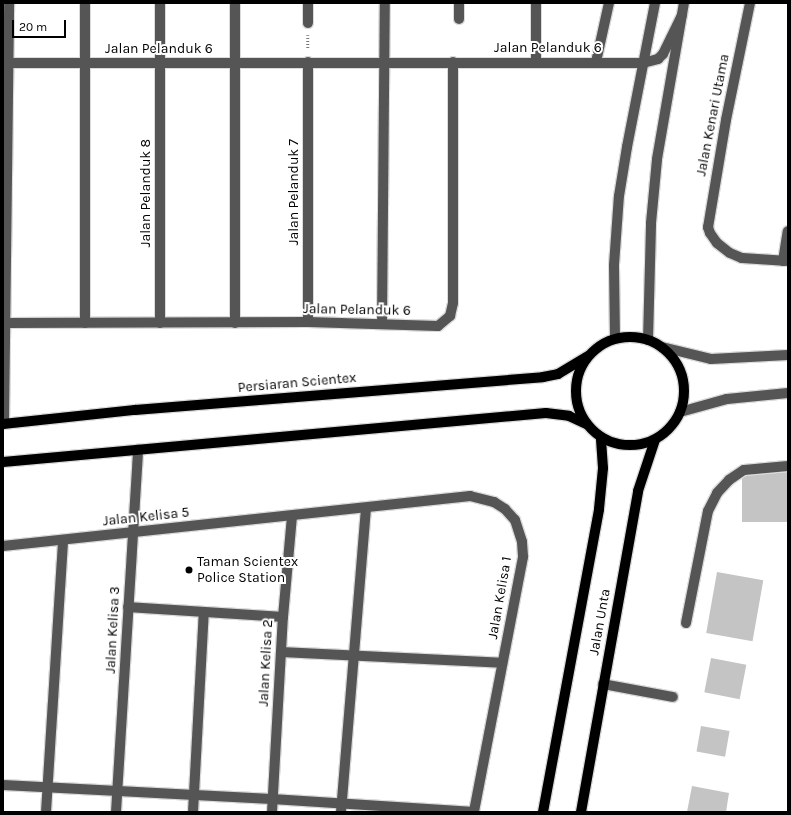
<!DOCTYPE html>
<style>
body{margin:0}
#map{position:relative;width:791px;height:815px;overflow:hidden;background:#fff;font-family:Karla,sans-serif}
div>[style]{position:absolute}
.building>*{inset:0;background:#c4c4c4;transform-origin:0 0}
.path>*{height:2.5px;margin-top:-1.25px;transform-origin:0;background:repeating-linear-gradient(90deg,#777 0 1px,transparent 0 3px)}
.roads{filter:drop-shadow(1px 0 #dbdbdb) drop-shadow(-1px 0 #dbdbdb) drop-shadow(0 1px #dbdbdb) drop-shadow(0 -1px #dbdbdb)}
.minor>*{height:10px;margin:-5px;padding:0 5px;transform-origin:5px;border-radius:5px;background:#555}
.major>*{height:10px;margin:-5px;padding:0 5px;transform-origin:5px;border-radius:5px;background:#000}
.major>.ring{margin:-5px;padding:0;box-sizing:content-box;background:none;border:10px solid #000;border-radius:50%}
.dots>*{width:11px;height:11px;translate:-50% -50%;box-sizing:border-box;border:2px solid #fff;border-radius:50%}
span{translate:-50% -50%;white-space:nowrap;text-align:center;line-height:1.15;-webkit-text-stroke:4px #fff;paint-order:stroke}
.street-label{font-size:14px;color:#000}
.poi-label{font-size:14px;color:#000}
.left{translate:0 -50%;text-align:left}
.frame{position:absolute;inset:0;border:4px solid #000;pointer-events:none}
.scale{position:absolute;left:12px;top:20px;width:54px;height:18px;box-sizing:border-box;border:2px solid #000;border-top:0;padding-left:5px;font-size:12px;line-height:14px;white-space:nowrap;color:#000;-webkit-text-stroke:3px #fff;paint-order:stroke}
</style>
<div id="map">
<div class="building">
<div style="left:788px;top:471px;width:51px;height:46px;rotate:90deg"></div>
<div style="left:717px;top:572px;width:47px;height:62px;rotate:10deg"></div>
<div style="left:711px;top:658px;width:36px;height:35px;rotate:11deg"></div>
<div style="left:701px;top:726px;width:29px;height:26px;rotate:10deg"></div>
<div style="clip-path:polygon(692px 786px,729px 793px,726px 812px,687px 812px)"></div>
</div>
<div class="path">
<div style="left:308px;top:35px;width:13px;rotate:90deg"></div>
</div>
<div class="roads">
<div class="minor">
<div style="left:160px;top:3px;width:320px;rotate:90deg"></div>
<div style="left:536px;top:3px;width:59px;rotate:90deg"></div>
<div style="left:750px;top:3px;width:119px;rotate:101.6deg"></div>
<div style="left:726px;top:120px;width:109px;rotate:99.5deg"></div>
<div style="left:708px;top:227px;width:6px;rotate:72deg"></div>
<div style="left:710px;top:233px;width:12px;rotate:55deg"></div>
<div style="left:717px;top:243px;width:16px;rotate:38deg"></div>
<div style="left:730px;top:253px;width:13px;rotate:23deg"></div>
<div style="left:742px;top:258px;width:46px;rotate:3.7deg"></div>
<div style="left:459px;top:19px;width:16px;rotate:-90deg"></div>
<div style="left:308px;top:23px;width:20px;rotate:-90deg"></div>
<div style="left:596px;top:62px;width:60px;rotate:-77.6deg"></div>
<div style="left:9px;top:63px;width:634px"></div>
<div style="left:643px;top:63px;width:16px;rotate:-15deg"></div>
<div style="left:658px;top:59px;width:7px;rotate:-45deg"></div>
<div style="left:663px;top:54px;width:43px;rotate:-64deg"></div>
<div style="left:783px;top:261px;width:30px;rotate:-81deg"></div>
<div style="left:308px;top:322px;width:260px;rotate:-90deg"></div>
<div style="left:5px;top:323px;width:303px;rotate:-0.2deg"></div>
<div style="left:308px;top:322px;width:130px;rotate:1.8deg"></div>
<div style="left:438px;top:326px;width:16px;rotate:-40deg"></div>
<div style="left:450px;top:316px;width:13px;rotate:-77deg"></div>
<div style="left:453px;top:303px;width:241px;rotate:-90deg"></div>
<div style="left:85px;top:323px;width:320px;rotate:-90deg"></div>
<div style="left:235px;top:323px;width:320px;rotate:-90deg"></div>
<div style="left:382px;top:324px;width:321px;rotate:-89.5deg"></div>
<div style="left:615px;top:338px;width:73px;rotate:-90.8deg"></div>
<div style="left:614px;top:265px;width:69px;rotate:-85.9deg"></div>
<div style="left:619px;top:196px;width:50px;rotate:-80.7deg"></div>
<div style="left:627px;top:147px;width:147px;rotate:-79deg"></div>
<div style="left:648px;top:340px;width:117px;rotate:-88.5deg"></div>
<div style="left:651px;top:223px;width:64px;rotate:-84.6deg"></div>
<div style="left:657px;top:159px;width:158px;rotate:-80.2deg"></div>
<div style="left:662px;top:347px;width:50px;rotate:13.8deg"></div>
<div style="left:711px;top:359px;width:77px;rotate:-3deg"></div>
<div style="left:680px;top:412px;width:49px;rotate:-15.5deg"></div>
<div style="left:727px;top:399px;width:61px;rotate:-5.6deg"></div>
<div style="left:4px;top:424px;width:421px;rotate:-89.3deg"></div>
<div style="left:3px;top:546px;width:470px;rotate:-6.1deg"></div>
<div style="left:470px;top:496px;width:25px;rotate:14deg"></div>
<div style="left:494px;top:502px;width:13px;rotate:32deg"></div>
<div style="left:505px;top:509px;width:15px;rotate:48deg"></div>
<div style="left:515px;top:520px;width:23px;rotate:72deg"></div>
<div style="left:522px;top:542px;width:15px;rotate:86deg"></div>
<div style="left:523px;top:557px;width:260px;rotate:100.9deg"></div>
<div style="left:128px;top:607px;width:155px;rotate:3.7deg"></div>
<div style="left:686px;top:623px;width:114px;rotate:-78.9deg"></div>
<div style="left:708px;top:511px;width:20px;rotate:-63deg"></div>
<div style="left:717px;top:493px;width:18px;rotate:-47deg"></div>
<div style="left:729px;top:480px;width:18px;rotate:-34deg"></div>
<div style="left:744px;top:470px;width:44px;rotate:-5.2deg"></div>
<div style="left:281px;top:652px;width:221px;rotate:2.8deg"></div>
<div style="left:603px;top:684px;width:71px;rotate:10.5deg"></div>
<div style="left:3px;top:785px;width:269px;rotate:3deg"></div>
<div style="left:272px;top:799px;width:199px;rotate:3.7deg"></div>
<div style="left:46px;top:812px;width:272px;rotate:-86.4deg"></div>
<div style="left:116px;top:812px;width:363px;rotate:-86.5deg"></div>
<div style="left:193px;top:812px;width:200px;rotate:-86.9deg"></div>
<div style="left:272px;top:812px;width:195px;rotate:-86.8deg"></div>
<div style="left:283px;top:617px;width:101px;rotate:-84.9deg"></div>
<div style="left:341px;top:812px;width:304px;rotate:-85.3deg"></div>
</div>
<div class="major">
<div class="ring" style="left:576px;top:337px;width:98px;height:98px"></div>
<div style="left:3px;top:424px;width:133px;rotate:-6.1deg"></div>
<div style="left:135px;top:410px;width:409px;rotate:-4.6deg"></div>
<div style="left:543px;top:377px;width:15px;rotate:-11deg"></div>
<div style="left:558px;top:374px;width:35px;rotate:-31deg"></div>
<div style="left:3px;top:462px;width:545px;rotate:-5.16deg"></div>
<div style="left:546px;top:413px;width:23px;rotate:7deg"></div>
<div style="left:569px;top:416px;width:19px;rotate:25deg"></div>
<div style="left:543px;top:812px;width:308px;rotate:-79.5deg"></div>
<div style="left:599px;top:509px;width:41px;rotate:-84.4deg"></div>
<div style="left:603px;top:468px;width:31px;rotate:-94deg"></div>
<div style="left:581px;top:812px;width:326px;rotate:-79.9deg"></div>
<div style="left:638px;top:491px;width:54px;rotate:-71.6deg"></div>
</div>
</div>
<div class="dots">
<div style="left:189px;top:570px;background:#000"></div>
</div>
<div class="street-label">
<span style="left:548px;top:48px">Jalan Pelanduk 6</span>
<span style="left:159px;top:49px">Jalan Pelanduk 6</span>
<span style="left:713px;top:115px;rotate:-79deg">Jalan Kenari Utama</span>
<span style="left:294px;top:192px;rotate:-90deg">Jalan Pelanduk 7</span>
<span style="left:146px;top:193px;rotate:-90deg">Jalan Pelanduk 8</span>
<span style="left:357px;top:310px;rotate:1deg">Jalan Pelanduk 6</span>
<span style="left:297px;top:383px;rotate:-5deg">Persiaran Scientex</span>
<span style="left:146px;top:517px;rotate:-6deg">Jalan Kelisa 5</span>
<span style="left:500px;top:598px;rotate:-80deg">Jalan Kelisa 1</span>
<span style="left:600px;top:622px;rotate:-80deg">Jalan Unta</span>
<span style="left:113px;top:630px;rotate:-87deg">Jalan Kelisa 3</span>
<span style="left:266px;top:663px;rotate:-87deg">Jalan Kelisa 2</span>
</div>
<div class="poi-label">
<span class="left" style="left:197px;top:570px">Taman Scientex<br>Police Station</span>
</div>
<div class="frame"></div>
<div class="scale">20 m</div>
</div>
